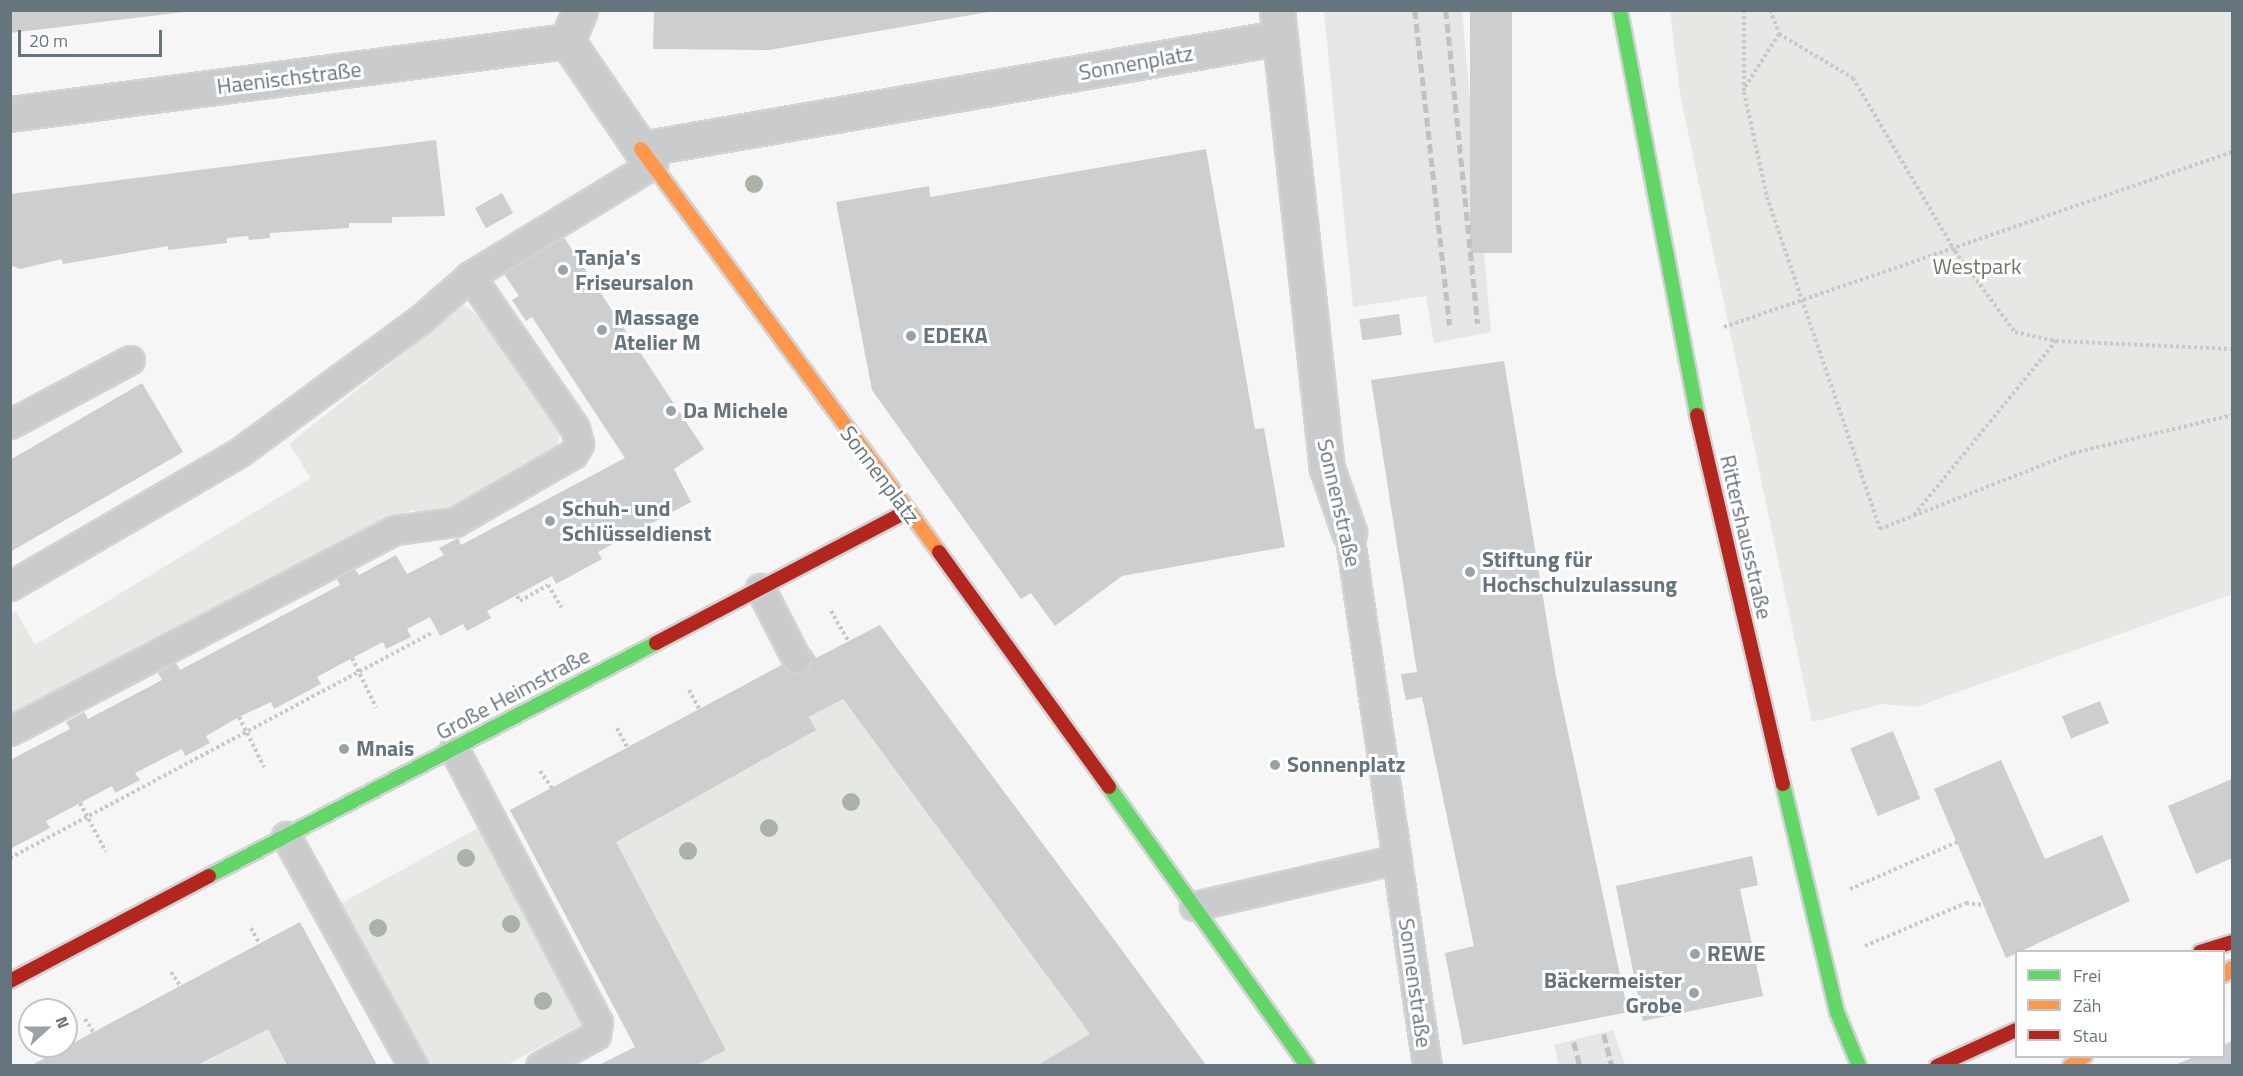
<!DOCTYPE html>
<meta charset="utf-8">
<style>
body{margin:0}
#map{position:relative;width:2243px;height:1076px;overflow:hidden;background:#f6f6f6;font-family:"Titillium Web",sans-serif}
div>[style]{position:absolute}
.built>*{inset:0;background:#e5e6e6}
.green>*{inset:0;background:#e6e8e4}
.building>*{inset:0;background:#cdcecf;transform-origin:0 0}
.path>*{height:4px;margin-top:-2px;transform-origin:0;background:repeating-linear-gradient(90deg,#c7c8c9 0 3px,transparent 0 6px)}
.roads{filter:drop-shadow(2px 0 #d2d3d4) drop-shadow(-2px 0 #d2d3d4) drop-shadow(0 2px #d2d3d4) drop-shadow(0 -2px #d2d3d4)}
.lane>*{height:27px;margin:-13.5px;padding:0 13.5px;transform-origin:13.5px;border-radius:13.5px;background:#c9cbcc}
.street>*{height:33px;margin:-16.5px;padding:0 16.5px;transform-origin:16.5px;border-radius:16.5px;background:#c9cbcc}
.fast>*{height:14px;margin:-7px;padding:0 7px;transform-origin:7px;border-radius:7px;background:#63d668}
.slow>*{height:14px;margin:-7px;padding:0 7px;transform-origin:7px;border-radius:7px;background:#ff974d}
.jam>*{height:14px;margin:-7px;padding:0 7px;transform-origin:7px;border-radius:7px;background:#b3261e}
.rail>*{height:4.5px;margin-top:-2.25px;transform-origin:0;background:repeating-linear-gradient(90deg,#c0c1c2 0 9px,transparent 0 13.5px)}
.trees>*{width:18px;height:18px;margin:-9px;border-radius:50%;background:#abb2a8}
.dots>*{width:16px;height:16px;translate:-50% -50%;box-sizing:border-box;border:3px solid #fff;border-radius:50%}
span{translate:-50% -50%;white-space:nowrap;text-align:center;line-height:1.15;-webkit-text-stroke:6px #fff;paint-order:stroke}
.street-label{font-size:22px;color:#66747d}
.poi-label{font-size:22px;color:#66747d;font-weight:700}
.left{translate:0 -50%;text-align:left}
.right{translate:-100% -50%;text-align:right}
.park-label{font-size:22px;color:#6d7a68}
.frame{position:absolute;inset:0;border:12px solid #66747d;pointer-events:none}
.legend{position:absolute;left:2015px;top:950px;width:210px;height:108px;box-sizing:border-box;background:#fff;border:2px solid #c2c7cb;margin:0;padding:8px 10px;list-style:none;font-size:18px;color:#66747d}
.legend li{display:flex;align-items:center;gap:12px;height:30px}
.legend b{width:30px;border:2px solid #c2c7cb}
.north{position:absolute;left:18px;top:998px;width:60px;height:60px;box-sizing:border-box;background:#fff;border:2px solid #c2c7cb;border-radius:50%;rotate:69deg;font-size:16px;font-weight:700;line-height:24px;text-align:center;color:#66747d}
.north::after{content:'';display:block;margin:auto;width:21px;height:27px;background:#98a2a7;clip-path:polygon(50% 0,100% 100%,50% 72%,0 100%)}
.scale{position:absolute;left:18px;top:30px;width:144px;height:27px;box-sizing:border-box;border:3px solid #66747d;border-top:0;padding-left:8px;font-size:18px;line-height:21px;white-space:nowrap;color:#66747d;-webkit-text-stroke:4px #fff;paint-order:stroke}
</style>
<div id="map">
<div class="built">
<div style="clip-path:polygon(1324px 11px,1462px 11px,1491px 332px,1434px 343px,1426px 296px,1353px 307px)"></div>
<div style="clip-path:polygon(1613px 1030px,1625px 1065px,1559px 1065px,1554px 1045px)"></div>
</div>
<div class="green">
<div style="clip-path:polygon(1670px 11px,2232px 11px,2232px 594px,1916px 707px,1882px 704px,1812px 722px,1680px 94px)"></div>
<div style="clip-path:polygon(464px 305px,504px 336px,561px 427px,557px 451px,457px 510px,430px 516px,411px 510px,11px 722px,10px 614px,16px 611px,35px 645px,311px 478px,289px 444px)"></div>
<div style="clip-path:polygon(843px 699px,849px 707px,1090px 1034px,1040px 1065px,697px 1065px,726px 1050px,616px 842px,815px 730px,809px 717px)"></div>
<div style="clip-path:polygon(480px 827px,585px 1023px,507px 1065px,425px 1065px,338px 905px)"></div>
<div style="clip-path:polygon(268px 1029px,287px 1065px,198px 1066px)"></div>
</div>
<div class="building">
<div style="clip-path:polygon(10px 10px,184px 10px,184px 12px,10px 33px)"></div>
<div style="clip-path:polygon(654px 10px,988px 10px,988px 12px,769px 50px,653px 49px)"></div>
<div style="left:1470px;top:10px;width:42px;height:243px"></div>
<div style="clip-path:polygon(436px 140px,445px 216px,392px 217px,392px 223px,349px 223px,349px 228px,270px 233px,270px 238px,249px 240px,248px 236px,227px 238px,227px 243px,168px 250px,168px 246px,63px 264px,62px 259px,20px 269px,10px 265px,10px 194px)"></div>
<div style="clip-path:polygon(1206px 149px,1255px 429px,1264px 428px,1285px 547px,1122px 576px,1055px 626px,1031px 593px,1021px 599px,872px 390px,836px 202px,929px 186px,930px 197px)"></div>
<div style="left:502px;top:193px;width:23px;height:31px;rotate:61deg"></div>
<div style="clip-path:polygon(563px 236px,704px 449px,674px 469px,691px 502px,598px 552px,602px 559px,556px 584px,552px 576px,487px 611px,491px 618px,467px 631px,463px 624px,440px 636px,430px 617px,407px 629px,411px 637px,386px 649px,383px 642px,352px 658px,317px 677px,321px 684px,274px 709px,271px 702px,239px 717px,206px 736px,210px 743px,185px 756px,182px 749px,135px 773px,140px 780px,115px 793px,112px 786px,80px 803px,46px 821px,50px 828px,10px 849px,10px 760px,70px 729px,66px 722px,84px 712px,88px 719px,162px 680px,158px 673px,176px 663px,180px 670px,340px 585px,336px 577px,354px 568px,359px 575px,396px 555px,407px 574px,444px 555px,439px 548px,458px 538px,461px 545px,625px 458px,532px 317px,526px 321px,512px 300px,519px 296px,504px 274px)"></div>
<div style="left:1399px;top:314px;width:21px;height:40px;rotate:82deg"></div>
<div style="clip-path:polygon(1504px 361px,1556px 676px,1628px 1012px,1463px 1045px,1445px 953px,1474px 946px,1422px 697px,1406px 700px,1403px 686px,1401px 674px,1417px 672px,1371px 380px)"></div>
<div style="clip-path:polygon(142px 383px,183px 452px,10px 552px,10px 460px)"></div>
<div style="clip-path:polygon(880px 625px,1127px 957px,1206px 1065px,1038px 1065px,1090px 1034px,843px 699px,809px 717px,816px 730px,616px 842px,726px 1050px,697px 1065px,599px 1065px,635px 1047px,510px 810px,806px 652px,811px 649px,816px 658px)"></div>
<div style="left:2100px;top:701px;width:24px;height:41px;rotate:68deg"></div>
<div style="left:1893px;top:731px;width:73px;height:46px;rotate:68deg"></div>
<div style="clip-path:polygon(2001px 760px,2045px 859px,2102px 835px,2130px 901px,2006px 958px,1934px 789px)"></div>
<div style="clip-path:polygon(2232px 779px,2232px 858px,2196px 874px,2168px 806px)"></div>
<div style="clip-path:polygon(1752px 856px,1758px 885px,1740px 889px,1763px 996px,1643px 1021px,1616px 886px)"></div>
<div style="clip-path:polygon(300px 922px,377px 1065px,287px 1065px,268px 1029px,198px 1065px,32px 1065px)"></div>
<div style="clip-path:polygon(2232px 1041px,2232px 1065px,2175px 1065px,2196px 1056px,2224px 1056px,2224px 1045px)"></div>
</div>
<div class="path">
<div style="left:1744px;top:10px;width:82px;rotate:90deg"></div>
<div style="left:1744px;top:92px;width:107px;rotate:77.6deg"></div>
<div style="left:1767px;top:197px;width:351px;rotate:71.2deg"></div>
<div style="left:1880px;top:529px;width:207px;rotate:-21.5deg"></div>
<div style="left:2073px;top:453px;width:163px;rotate:-13.4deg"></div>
<div style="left:1770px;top:10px;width:26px;rotate:69deg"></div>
<div style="left:1779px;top:34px;width:86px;rotate:30.7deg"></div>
<div style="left:1853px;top:78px;width:201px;rotate:59.5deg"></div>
<div style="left:1955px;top:251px;width:101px;rotate:53.5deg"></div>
<div style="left:2015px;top:332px;width:42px;rotate:12.4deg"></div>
<div style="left:2056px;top:341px;width:176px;rotate:2.6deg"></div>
<div style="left:1745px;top:87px;width:63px;rotate:-57.3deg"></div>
<div style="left:1724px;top:327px;width:537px;rotate:-19.01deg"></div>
<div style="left:1914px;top:515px;width:225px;rotate:-50.8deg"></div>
<div style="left:517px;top:596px;width:6px;rotate:59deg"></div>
<div style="left:520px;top:601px;width:32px;rotate:-30deg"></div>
<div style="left:548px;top:585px;width:26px;rotate:59deg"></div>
<div style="left:831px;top:611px;width:34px;rotate:60deg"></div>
<div style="left:352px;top:658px;width:55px;rotate:63.9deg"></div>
<div style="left:689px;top:690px;width:21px;rotate:62deg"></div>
<div style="left:239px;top:717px;width:56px;rotate:63.4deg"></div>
<div style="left:617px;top:728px;width:21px;rotate:62deg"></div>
<div style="left:540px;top:771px;width:21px;rotate:55deg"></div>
<div style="left:80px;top:803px;width:55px;rotate:62deg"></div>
<div style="left:10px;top:858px;width:480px;rotate:-28.1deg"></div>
<div style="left:1850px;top:889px;width:117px;rotate:-23.7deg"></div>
<div style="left:251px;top:928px;width:17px;rotate:62deg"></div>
<div style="left:1865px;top:946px;width:110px;rotate:-23.1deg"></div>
<div style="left:1966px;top:903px;width:17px;rotate:7deg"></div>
<div style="left:171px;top:972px;width:17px;rotate:57deg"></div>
<div style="left:85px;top:1019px;width:15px;rotate:58deg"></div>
</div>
<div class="roads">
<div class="lane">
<div style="left:10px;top:424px;width:136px;rotate:-28.1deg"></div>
<div style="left:1349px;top:532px;width:540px;rotate:81.69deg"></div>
<div style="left:10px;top:586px;width:266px;rotate:-30.2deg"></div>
<div style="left:240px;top:452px;width:223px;rotate:-36.3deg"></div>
<div style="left:420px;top:320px;width:67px;rotate:-41.3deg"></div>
<div style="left:470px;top:276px;width:215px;rotate:-31.5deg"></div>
<div style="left:760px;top:588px;width:79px;rotate:62.8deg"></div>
<div style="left:10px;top:731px;width:434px;rotate:-27.6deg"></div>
<div style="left:395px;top:530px;width:61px;rotate:-7.6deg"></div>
<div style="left:455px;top:522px;width:136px;rotate:-30deg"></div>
<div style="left:573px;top:454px;width:12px;rotate:-59deg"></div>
<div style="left:579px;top:444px;width:16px;rotate:-104deg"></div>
<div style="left:575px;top:428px;width:185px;rotate:-124.6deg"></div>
<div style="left:454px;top:749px;width:309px;rotate:62.2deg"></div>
<div style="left:598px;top:1022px;width:13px;rotate:99deg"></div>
<div style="left:596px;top:1035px;width:64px;rotate:151deg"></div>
<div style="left:286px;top:836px;width:263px;rotate:61.1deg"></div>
<div style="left:1194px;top:906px;width:208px;rotate:-13deg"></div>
</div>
<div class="street">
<div style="left:1277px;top:10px;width:461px;rotate:83.8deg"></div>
<div style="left:1327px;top:468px;width:68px;rotate:71deg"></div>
<div style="left:567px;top:41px;width:131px;rotate:55.6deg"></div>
<div style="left:641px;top:149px;width:646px;rotate:-9.9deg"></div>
<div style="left:567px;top:41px;width:34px;rotate:-67deg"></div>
<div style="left:10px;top:114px;width:562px;rotate:-7.47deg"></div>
</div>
<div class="fast">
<div style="left:1620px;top:10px;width:412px;rotate:79.2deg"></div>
<div style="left:1783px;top:784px;width:234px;rotate:76.7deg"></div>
<div style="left:1837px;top:1012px;width:58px;rotate:67.8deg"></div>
<div style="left:1109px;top:787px;width:342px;rotate:54.6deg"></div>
<div style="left:209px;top:876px;width:504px;rotate:-27.53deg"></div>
</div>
<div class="slow">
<div style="left:641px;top:149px;width:501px;rotate:53.52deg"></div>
<div style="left:2224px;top:975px;width:11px;rotate:-41deg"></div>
<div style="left:2070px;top:1066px;width:18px;rotate:-34deg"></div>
</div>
<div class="jam">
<div style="left:1697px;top:415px;width:379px;rotate:76.9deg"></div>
<div style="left:939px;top:552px;width:290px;rotate:54.1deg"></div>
<div style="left:656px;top:643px;width:284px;rotate:-27.7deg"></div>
<div style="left:2200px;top:952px;width:34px;rotate:-17deg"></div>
<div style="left:10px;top:981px;width:225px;rotate:-27.8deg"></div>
<div style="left:1937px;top:1066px;width:87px;rotate:-24.5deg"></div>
</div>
</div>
<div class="rail">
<div style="left:1415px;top:10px;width:317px;rotate:83.7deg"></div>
<div style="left:1446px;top:10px;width:315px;rotate:84.2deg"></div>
<div style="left:1604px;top:1034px;width:33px;rotate:76deg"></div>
<div style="left:1574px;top:1042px;width:25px;rotate:76deg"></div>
</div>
<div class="trees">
<div style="left:754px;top:184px"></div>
<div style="left:851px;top:802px"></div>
<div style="left:769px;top:828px"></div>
<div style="left:688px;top:851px"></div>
<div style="left:466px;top:858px"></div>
<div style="left:511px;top:924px"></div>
<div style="left:378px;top:928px"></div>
<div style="left:543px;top:1001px"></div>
</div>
<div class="dots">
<div style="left:563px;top:270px;background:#98a2a7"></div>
<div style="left:602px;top:330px;background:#98a2a7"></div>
<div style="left:911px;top:336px;background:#98a2a7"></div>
<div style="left:671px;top:411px;background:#98a2a7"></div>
<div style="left:550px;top:521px;background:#98a2a7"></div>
<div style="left:1470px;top:572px;background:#98a2a7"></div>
<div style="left:344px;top:749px;background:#98a2a7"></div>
<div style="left:1275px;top:765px;background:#98a2a7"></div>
<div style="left:1695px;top:954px;background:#98a2a7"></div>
<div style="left:1694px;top:993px;background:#98a2a7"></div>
</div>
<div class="street-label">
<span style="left:1136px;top:63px;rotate:-10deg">Sonnenplatz</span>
<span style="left:289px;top:78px;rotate:-7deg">Haenischstraße</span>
<span style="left:880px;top:475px;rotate:53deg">Sonnenplatz</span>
<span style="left:1339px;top:503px;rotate:77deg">Sonnenstraße</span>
<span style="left:1746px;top:537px;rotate:77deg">Rittershausstraße</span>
<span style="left:513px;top:694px;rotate:-28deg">Große Heimstraße</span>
<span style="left:1415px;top:983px;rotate:82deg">Sonnenstraße</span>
</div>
<div class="poi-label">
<span class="left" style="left:575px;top:270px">Tanja's<br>Friseursalon</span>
<span class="left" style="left:614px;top:330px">Massage<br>Atelier M</span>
<span class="left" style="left:923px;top:336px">EDEKA</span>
<span class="left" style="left:683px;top:411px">Da Michele</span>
<span class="left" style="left:562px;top:521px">Schuh- und<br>Schlüsseldienst</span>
<span class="left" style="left:1482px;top:572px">Stiftung für<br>Hochschulzulassung</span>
<span class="left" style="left:356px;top:749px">Mnais</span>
<span class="left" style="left:1287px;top:765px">Sonnenplatz</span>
<span class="left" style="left:1707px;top:954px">REWE</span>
<span class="right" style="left:1682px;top:993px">Bäckermeister<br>Grobe</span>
</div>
<div class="park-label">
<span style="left:1977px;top:267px">Westpark</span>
</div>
<div class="frame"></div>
<ul class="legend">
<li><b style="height:8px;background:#63d668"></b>Frei</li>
<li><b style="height:8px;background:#ff974d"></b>Zäh</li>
<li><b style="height:8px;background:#b3261e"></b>Stau</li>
</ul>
<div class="north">N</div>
<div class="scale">20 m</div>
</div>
